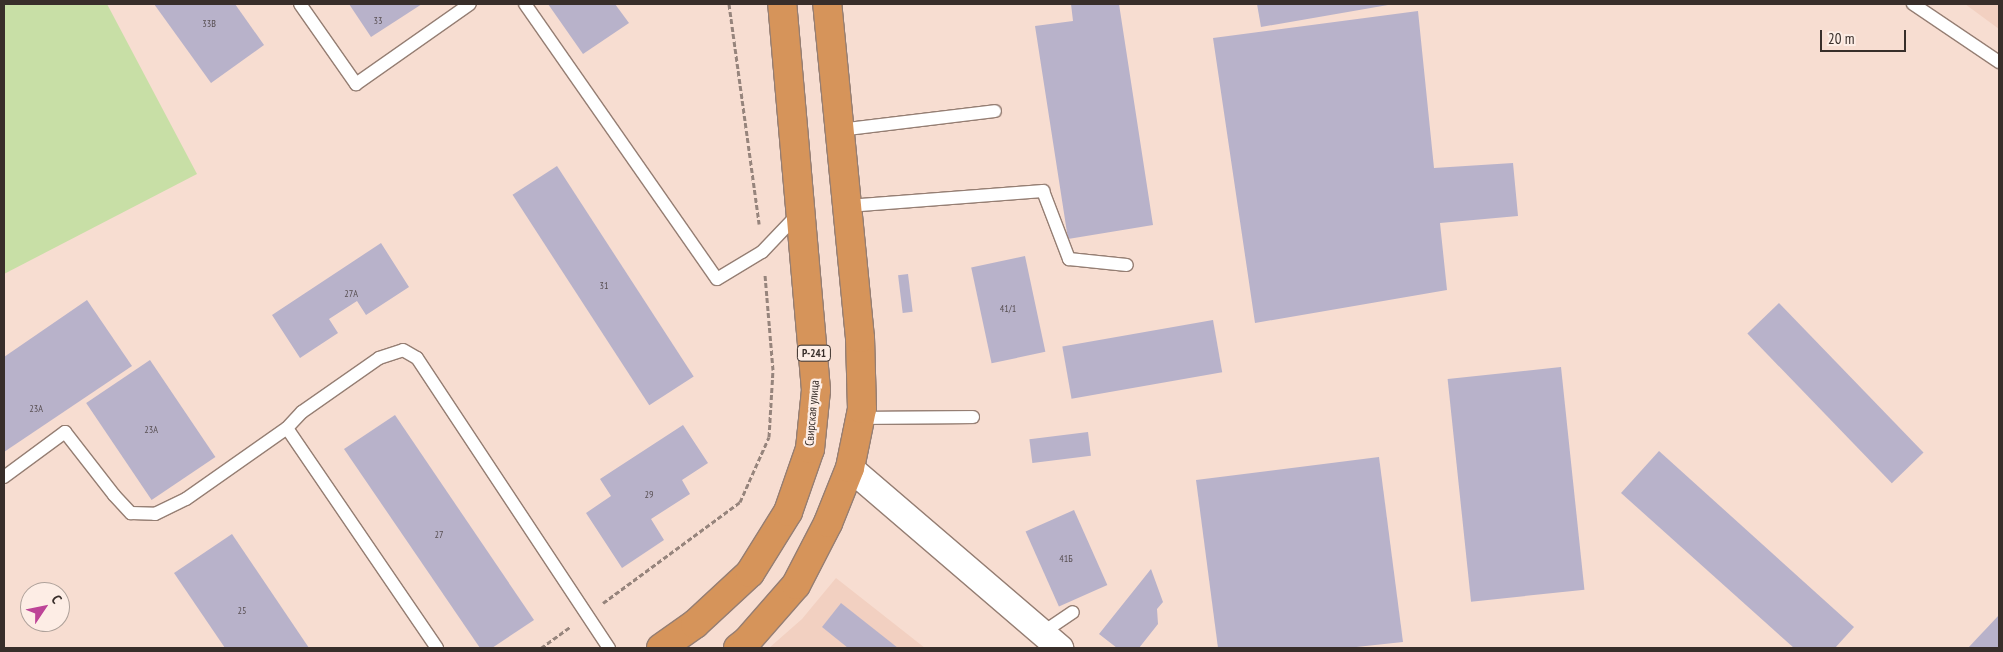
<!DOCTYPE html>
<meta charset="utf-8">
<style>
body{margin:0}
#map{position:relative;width:2003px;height:652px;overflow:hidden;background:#f7ddd1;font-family:"PT Sans Narrow",sans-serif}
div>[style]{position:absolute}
.built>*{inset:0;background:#f2d0c1}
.green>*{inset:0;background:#c8dfa6}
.building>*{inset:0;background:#b8b2ca;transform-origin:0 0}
.path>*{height:3px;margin-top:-1.5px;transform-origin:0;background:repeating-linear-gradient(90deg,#96847c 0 5px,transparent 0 7.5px)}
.roads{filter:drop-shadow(1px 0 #957e73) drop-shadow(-1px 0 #957e73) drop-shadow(0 1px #957e73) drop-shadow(0 -1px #957e73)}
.service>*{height:12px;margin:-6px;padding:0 6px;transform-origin:6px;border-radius:6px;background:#fff}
.minor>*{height:26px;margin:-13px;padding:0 13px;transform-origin:13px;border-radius:13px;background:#fff}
.trunk>*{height:28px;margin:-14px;padding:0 14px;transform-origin:14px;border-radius:14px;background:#d6945a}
span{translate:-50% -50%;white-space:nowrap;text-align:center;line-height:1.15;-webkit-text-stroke:4.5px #fdede5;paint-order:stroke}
.number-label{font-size:10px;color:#584f52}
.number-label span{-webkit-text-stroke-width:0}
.shield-label span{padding:1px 4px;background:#fdede5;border:1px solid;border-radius:4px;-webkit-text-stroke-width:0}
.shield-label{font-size:11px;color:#382e2a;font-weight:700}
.street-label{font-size:12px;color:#382e2a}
.frame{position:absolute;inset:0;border:5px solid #382e2a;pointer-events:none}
.north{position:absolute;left:20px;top:582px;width:50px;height:50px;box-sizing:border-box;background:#fdede5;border:1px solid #aea19a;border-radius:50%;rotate:56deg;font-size:14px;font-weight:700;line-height:20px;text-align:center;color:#382e2a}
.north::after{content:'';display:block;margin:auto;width:18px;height:22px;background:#bd4497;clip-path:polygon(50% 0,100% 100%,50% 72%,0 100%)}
.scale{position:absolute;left:1820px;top:30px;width:86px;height:22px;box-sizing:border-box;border:2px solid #382e2a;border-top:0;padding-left:6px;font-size:15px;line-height:18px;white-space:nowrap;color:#382e2a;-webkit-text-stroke:4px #fdede5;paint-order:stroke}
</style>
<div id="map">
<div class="built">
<div style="clip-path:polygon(1965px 4px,1999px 4px,1999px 29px)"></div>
<div style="clip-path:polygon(836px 578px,925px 648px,769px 648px,802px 619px)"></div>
</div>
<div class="green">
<div style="clip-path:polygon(4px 4px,107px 4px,197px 174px,4px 274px)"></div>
</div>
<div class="building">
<div style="clip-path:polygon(154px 4px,235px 4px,264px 45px,211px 83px)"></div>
<div style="clip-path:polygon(349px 4px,422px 4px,371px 37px)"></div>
<div style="clip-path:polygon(548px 4px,615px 4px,629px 23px,583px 54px)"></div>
<div style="clip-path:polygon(1071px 4px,1119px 4px,1153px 225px,1068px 239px,1035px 26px,1073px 21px)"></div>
<div style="clip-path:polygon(1257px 4px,1388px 4px,1388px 5px,1261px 27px)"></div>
<div style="clip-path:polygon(1418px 11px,1434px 168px,1513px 163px,1518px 216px,1440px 223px,1447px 290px,1255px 323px,1213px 38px)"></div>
<div style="left:557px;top:166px;width:251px;height:53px;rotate:57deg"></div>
<div style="clip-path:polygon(381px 243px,409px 287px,366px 315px,357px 301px,329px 319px,338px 333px,300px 358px,272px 315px)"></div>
<div style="left:1025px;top:256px;width:98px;height:55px;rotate:78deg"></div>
<div style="left:908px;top:274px;width:38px;height:10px;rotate:83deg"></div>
<div style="clip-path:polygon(87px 300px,132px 366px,4px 452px,4px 357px)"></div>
<div style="left:1779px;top:303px;width:208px;height:44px;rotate:46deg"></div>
<div style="left:1213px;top:320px;width:53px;height:153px;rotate:80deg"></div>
<div style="left:150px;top:360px;width:117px;height:77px;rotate:56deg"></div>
<div style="left:1561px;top:367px;width:224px;height:114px;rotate:84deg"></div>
<div style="clip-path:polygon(395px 415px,534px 620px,492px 648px,480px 648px,344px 449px)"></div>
<div style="clip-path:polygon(683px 425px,708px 463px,682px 480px,690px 494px,651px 519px,664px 540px,622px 568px,586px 513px,611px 496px,600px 479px)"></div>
<div style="left:1088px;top:432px;width:24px;height:59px;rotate:83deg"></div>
<div style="clip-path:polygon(1659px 451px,1854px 627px,1835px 648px,1794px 648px,1621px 493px)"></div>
<div style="clip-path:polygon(1379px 457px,1403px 642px,1347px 648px,1218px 648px,1196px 480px)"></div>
<div style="left:1074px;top:510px;width:82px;height:53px;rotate:66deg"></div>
<div style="clip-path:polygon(232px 534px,309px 648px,225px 648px,174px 573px)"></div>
<div style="clip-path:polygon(1151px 569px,1163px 602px,1157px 609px,1158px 624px,1139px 648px,1117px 648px,1099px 634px)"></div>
<div style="clip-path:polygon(841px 603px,898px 648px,848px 648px,822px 627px)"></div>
<div style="clip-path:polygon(1999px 615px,1999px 648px,1968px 648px)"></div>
</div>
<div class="path">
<div style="left:729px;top:4px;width:222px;rotate:82.2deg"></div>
<div style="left:603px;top:603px;width:170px;rotate:-36.4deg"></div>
<div style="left:740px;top:502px;width:71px;rotate:-66deg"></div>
<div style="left:769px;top:437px;width:67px;rotate:-86.6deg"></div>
<div style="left:773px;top:370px;width:95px;rotate:-94.8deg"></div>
<div style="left:541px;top:648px;width:36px;rotate:-36deg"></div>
</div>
<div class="roads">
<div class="service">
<div style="left:300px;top:4px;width:98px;rotate:55deg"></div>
<div style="left:356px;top:84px;width:139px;rotate:-35.1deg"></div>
<div style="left:525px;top:4px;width:335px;rotate:55.1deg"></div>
<div style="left:717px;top:279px;width:52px;rotate:-31deg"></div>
<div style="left:762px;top:252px;width:52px;rotate:-46.5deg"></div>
<div style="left:1913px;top:4px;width:104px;rotate:34deg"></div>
<div style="left:839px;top:130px;width:157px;rotate:-6.9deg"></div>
<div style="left:847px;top:206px;width:197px;rotate:-4.4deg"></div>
<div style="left:1043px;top:191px;width:73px;rotate:69.1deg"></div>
<div style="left:1069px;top:259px;width:58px;rotate:5.9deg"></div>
<div style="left:860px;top:418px;width:113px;rotate:-0.5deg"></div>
<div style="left:4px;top:477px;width:76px;rotate:-36.4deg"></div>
<div style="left:65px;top:432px;width:80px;rotate:52.1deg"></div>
<div style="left:114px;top:495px;width:25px;rotate:47deg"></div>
<div style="left:131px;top:513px;width:24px;rotate:2deg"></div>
<div style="left:155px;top:514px;width:34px;rotate:-26deg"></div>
<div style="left:186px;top:499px;width:123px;rotate:-35.1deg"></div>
<div style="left:1042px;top:633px;width:37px;rotate:-34deg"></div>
<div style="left:437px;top:648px;width:266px;rotate:-124.3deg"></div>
<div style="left:287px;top:428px;width:22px;rotate:-47deg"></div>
<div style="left:302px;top:412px;width:94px;rotate:-35deg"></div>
<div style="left:379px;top:358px;width:25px;rotate:-18deg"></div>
<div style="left:403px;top:350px;width:16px;rotate:30deg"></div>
<div style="left:417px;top:358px;width:348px;rotate:56.5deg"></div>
</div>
<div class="minor">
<div style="left:850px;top:468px;width:277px;rotate:40.6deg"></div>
</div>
<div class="trunk">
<div style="left:661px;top:648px;width:42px;rotate:-35.2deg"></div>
<div style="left:695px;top:624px;width:75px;rotate:-42.8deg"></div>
<div style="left:750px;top:573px;width:72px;rotate:-58.1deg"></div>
<div style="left:788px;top:512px;width:67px;rotate:-70.8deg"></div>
<div style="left:810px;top:449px;width:59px;rotate:-84.2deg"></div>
<div style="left:816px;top:390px;width:387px;rotate:-95deg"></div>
<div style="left:738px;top:648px;width:11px;rotate:-38deg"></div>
<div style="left:747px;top:641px;width:74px;rotate:-48.8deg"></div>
<div style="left:796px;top:585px;width:70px;rotate:-62.7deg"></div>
<div style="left:828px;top:523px;width:59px;rotate:-68.2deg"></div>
<div style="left:850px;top:468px;width:60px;rotate:-78.5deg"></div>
<div style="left:862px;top:409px;width:71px;rotate:-91.6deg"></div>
<div style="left:860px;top:338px;width:336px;rotate:-95.6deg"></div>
</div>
</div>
<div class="number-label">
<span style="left:378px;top:21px">33</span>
<span style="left:209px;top:24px">33В</span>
<span style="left:604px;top:286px">31</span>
<span style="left:351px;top:294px">27А</span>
<span style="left:1008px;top:309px">41/1</span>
<span style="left:36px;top:409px">23А</span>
<span style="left:151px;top:430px">23А</span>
<span style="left:649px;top:495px">29</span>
<span style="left:439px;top:535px">27</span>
<span style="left:1066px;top:559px">41Б</span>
<span style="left:242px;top:611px">25</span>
</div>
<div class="shield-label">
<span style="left:814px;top:353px">Р-241</span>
</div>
<div class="street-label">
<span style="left:812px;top:413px;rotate:-85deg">Свирская улица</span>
</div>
<div class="frame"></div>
<div class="north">С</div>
<div class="scale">20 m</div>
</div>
